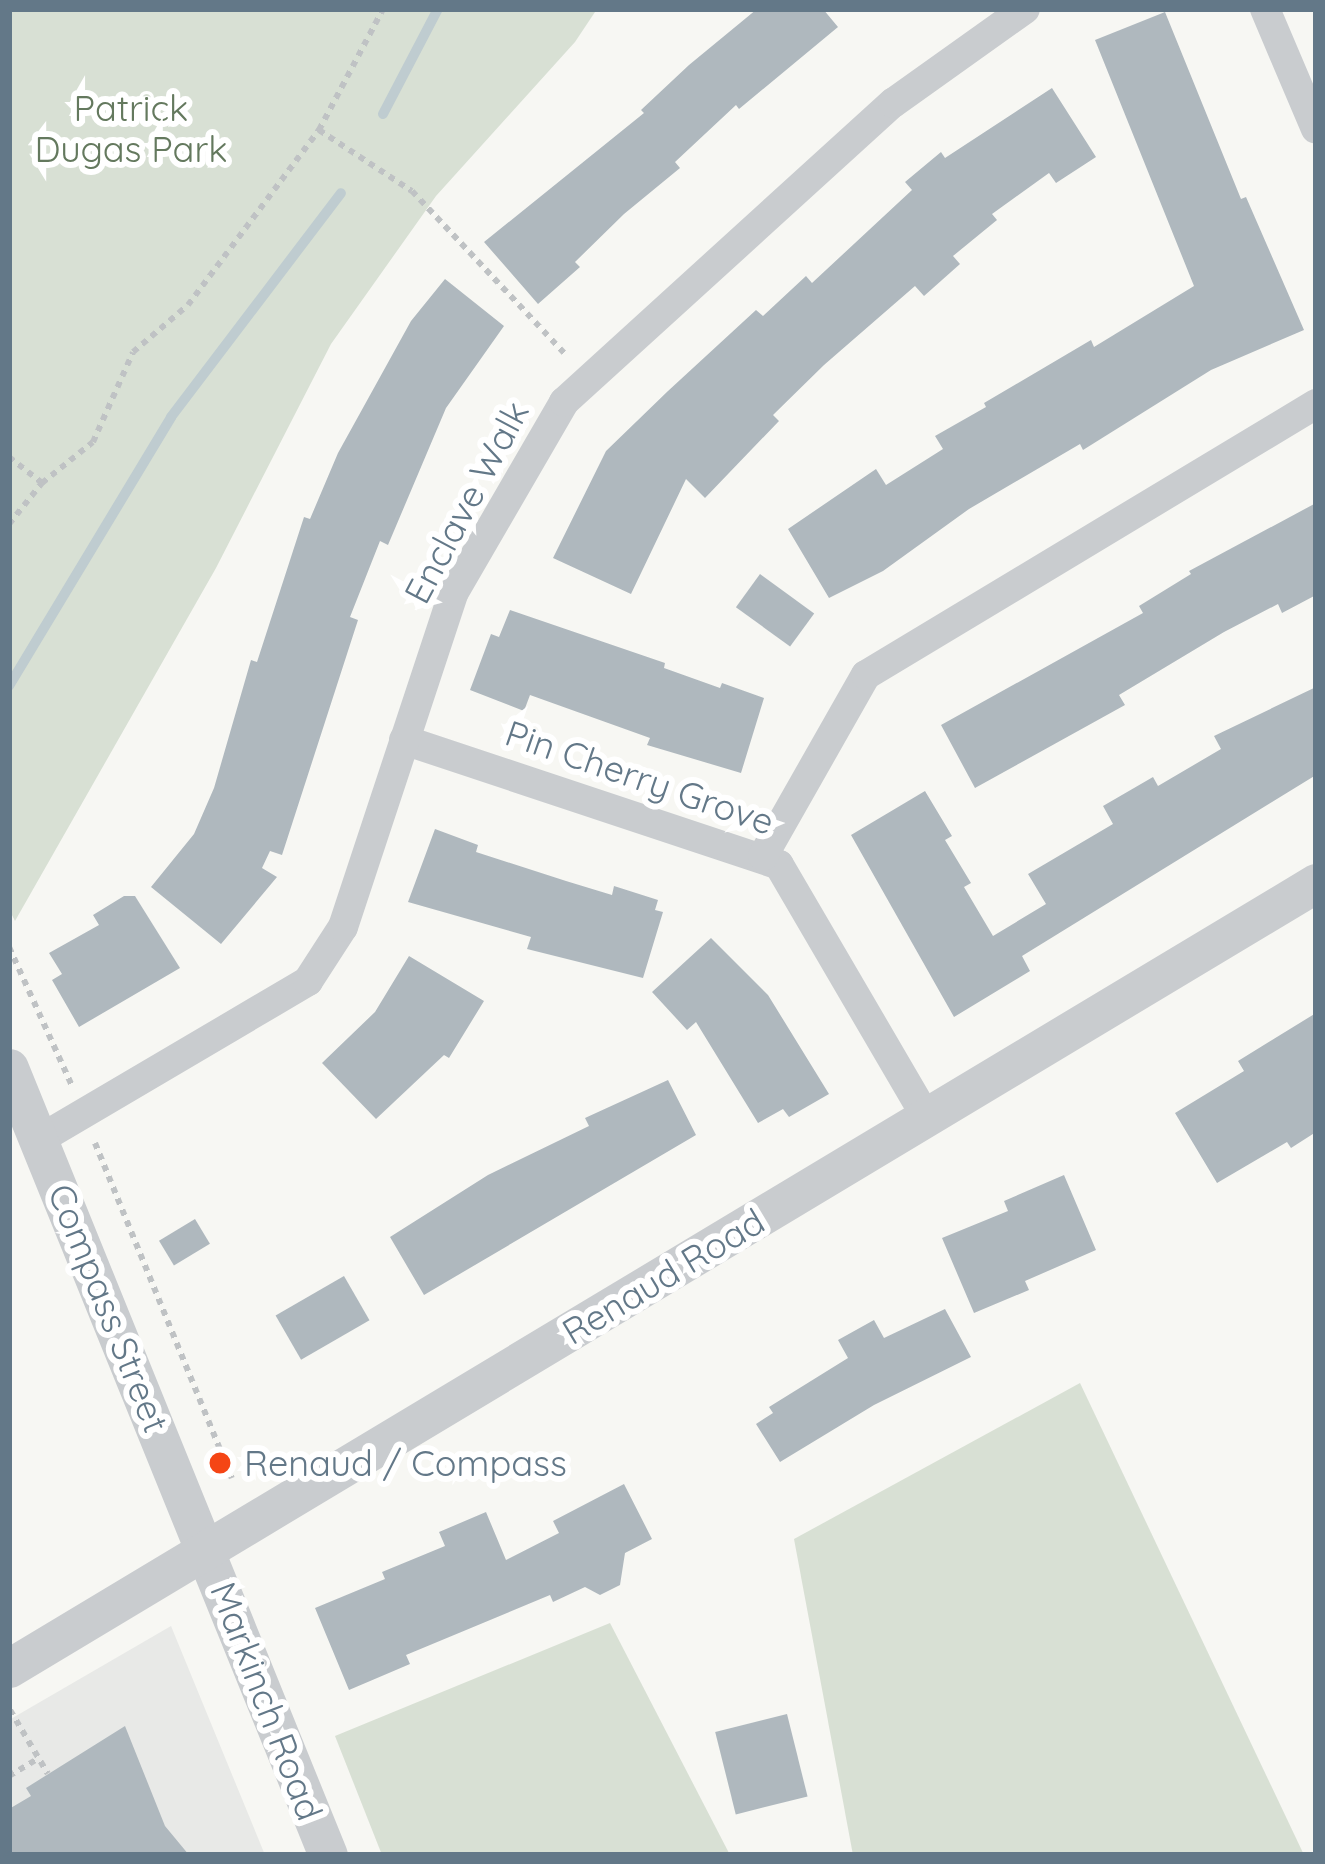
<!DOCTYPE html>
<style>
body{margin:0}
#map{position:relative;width:1325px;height:1864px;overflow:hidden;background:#f7f7f3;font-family:Quicksand,sans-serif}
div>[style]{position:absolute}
.built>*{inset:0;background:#e8e9e7}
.green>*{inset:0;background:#d8e0d4}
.stream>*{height:10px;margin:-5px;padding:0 5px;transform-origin:5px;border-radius:5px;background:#bfccd0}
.building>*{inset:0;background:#afb8be;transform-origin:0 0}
.path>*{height:6px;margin-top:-3px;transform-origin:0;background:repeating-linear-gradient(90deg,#bfc2c4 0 6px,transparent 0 12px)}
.minor>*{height:30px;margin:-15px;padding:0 15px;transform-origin:15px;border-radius:15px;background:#c9cccf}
.tertiary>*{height:39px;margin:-19.5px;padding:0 19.5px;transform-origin:19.5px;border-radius:19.5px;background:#c9cccf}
.dots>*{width:33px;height:33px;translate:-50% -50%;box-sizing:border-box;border:6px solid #fff;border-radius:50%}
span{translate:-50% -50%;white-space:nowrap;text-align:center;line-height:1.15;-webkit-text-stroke:12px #fff;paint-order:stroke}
.park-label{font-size:36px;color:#64795e}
.street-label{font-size:36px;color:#637888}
.poi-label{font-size:36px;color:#637888}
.left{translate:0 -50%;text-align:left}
.frame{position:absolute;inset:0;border:12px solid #637888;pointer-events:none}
</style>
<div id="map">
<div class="built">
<div style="clip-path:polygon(171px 1626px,265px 1855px,9px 1855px,9px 1720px)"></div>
</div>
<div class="green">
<div style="clip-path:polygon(9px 9px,597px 9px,575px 42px,436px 196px,331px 344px,216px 568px,15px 921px,9px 909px)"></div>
<div style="clip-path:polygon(1080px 1383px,1304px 1855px,853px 1855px,794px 1539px)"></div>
<div style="clip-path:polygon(610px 1623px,730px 1855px,382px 1855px,335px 1736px)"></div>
</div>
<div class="stream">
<div style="left:383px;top:114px;width:119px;rotate:-62.4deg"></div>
<div style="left:9px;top:686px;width:314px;rotate:-58.9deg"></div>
<div style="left:171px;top:417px;width:281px;rotate:-52.8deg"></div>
</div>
<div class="building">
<div style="clip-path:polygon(757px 9px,823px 9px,838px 27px,739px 109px,736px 105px,675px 162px,680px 168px,624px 214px,575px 262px,580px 267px,538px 304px,484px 242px,644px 113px,641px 110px,689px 65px)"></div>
<div style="clip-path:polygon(1165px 12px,1241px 199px,1246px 197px,1304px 330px,1211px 370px,1083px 450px,1080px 444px,969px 509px,883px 571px,829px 598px,788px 529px,876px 469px,886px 485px,943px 449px,935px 436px,986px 407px,984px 403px,1091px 340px,1094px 347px,1194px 286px,1095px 40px)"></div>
<div style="clip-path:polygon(1052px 88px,1096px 157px,1056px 183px,1049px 173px,992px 214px,997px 220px,953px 256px,960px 264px,924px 296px,915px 286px,824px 365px,773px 415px,779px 421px,705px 498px,686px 479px,631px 594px,553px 558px,606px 451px,668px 391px,756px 310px,763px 316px,806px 276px,812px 283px,912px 190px,905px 182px,941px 152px,945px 158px)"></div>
<div style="clip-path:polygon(445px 279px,504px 326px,446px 408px,388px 545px,380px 541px,350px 617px,358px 620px,282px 855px,270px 851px,262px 868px,277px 877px,221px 944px,151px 887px,194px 834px,214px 788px,251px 660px,257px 662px,304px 517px,310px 519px,338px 453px,411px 321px)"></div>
<div style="clip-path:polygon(1316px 503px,1316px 595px,1282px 613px,1278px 604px,1224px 632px,1119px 695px,1125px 705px,975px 788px,941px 725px,1143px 613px,1139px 606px,1191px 574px,1189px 571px)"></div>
<div style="left:760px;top:574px;width:67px;height:41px;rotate:36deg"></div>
<div style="clip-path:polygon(510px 610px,665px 663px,664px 668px,720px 688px,722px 683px,764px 698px,741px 773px,647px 745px,650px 738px,530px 695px,524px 711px,470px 690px,491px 634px,499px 637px)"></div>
<div style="clip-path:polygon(1316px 687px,1316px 775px,1022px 956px,1030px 971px,954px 1017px,851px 835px,925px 791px,952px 836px,945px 840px,971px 883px,964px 887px,993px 936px,1046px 904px,1028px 874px,1113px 824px,1103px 806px,1153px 777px,1158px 786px,1221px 749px,1214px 736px)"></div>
<div style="clip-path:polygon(435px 829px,478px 845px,476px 852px,566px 881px,612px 895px,614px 886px,658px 900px,655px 910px,663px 912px,643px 978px,527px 949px,531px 937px,408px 902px)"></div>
<div style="clip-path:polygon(124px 896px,135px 896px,180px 968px,79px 1027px,52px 980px,62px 974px,49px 953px,99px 925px,93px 915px)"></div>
<div style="clip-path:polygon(711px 938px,768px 995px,829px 1094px,789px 1117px,783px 1109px,758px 1123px,696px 1022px,687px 1030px,652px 992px)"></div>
<div style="clip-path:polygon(409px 956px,484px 1001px,449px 1058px,444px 1055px,376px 1119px,322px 1063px,375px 1012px)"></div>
<div style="clip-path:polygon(1316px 1013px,1316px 1132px,1291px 1148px,1287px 1142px,1217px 1183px,1175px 1113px,1244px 1071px,1238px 1061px)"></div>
<div style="clip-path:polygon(668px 1080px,696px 1135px,424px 1295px,390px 1237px,488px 1175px,589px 1126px,585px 1118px)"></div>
<div style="clip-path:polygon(1064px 1175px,1096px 1250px,1025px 1281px,1029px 1290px,974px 1313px,942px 1238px,1008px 1211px,1004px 1201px)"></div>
<div style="left:195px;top:1219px;width:29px;height:42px;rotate:59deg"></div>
<div style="left:344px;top:1276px;width:51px;height:79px;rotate:60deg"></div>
<div style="clip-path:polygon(945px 1309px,971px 1357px,874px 1405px,780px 1462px,756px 1424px,773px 1413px,769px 1407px,848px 1358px,838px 1340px,874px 1320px,884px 1338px)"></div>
<div style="clip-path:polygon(624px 1484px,652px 1539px,625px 1553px,620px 1585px,600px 1595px,585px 1587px,553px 1602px,550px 1595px,406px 1655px,410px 1664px,349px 1690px,315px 1608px,385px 1579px,382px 1572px,445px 1546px,439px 1532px,486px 1512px,506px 1560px,559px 1533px,553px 1521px)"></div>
<div style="left:787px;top:1714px;width:85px;height:74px;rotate:76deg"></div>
<div style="clip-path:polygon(125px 1726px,165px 1826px,189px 1855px,9px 1855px,9px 1809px,31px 1796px,26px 1788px)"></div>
</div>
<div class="path">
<div style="left:319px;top:130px;width:111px;rotate:33.3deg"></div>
<div style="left:412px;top:191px;width:226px;rotate:46.8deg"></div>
<div style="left:9px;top:457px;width:42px;rotate:38.2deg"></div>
<div style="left:9px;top:524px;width:53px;rotate:-51.2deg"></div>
<div style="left:42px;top:483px;width:65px;rotate:-38.8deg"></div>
<div style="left:93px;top:442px;width:98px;rotate:-66deg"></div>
<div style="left:133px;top:352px;width:72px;rotate:-40.5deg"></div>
<div style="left:188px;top:305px;width:219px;rotate:-53.2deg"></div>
<div style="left:319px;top:130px;width:137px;rotate:-62.1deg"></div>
<div style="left:9px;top:947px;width:153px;rotate:65.6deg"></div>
<div style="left:95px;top:1143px;width:362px;rotate:67.8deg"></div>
<div style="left:10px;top:1710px;width:74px;rotate:59.3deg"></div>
<div style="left:9px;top:1776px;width:35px;rotate:-31deg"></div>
</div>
<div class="minor">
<div style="left:1265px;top:9px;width:130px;rotate:67deg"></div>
<div style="left:404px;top:740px;width:395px;rotate:18.4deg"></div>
<div style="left:779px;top:865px;width:293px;rotate:59.7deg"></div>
<div style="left:763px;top:856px;width:208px;rotate:-60.4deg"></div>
<div style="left:866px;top:675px;width:525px;rotate:-31.06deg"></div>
<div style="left:40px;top:1139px;width:311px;rotate:-30.5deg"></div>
<div style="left:308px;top:981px;width:64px;rotate:-57.1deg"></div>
<div style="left:343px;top:927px;width:353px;rotate:-71.7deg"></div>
<div style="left:454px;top:592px;width:220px;rotate:-59.9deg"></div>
<div style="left:564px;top:402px;width:445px;rotate:-42.3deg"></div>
<div style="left:893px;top:103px;width:162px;rotate:-35.5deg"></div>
</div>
<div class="tertiary">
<div style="left:9px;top:1068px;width:849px;rotate:67.94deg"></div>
<div style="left:9px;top:1668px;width:1525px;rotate:-30.99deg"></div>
</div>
<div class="dots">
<div style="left:220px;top:1463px;background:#f54515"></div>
</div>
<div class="park-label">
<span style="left:131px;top:128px">Patrick<br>Dugas Park</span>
</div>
<div class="street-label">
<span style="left:466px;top:502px;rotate:-62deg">Enclave Walk</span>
<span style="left:640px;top:777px;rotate:19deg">Pin Cherry Grove</span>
<span style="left:663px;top:1276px;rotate:-31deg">Renaud Road</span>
<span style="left:109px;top:1308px;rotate:68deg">Compass Street</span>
<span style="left:267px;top:1701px;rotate:69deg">Markinch Road</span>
</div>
<div class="poi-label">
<span class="left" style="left:244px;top:1463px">Renaud / Compass</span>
</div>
<div class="frame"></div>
</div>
